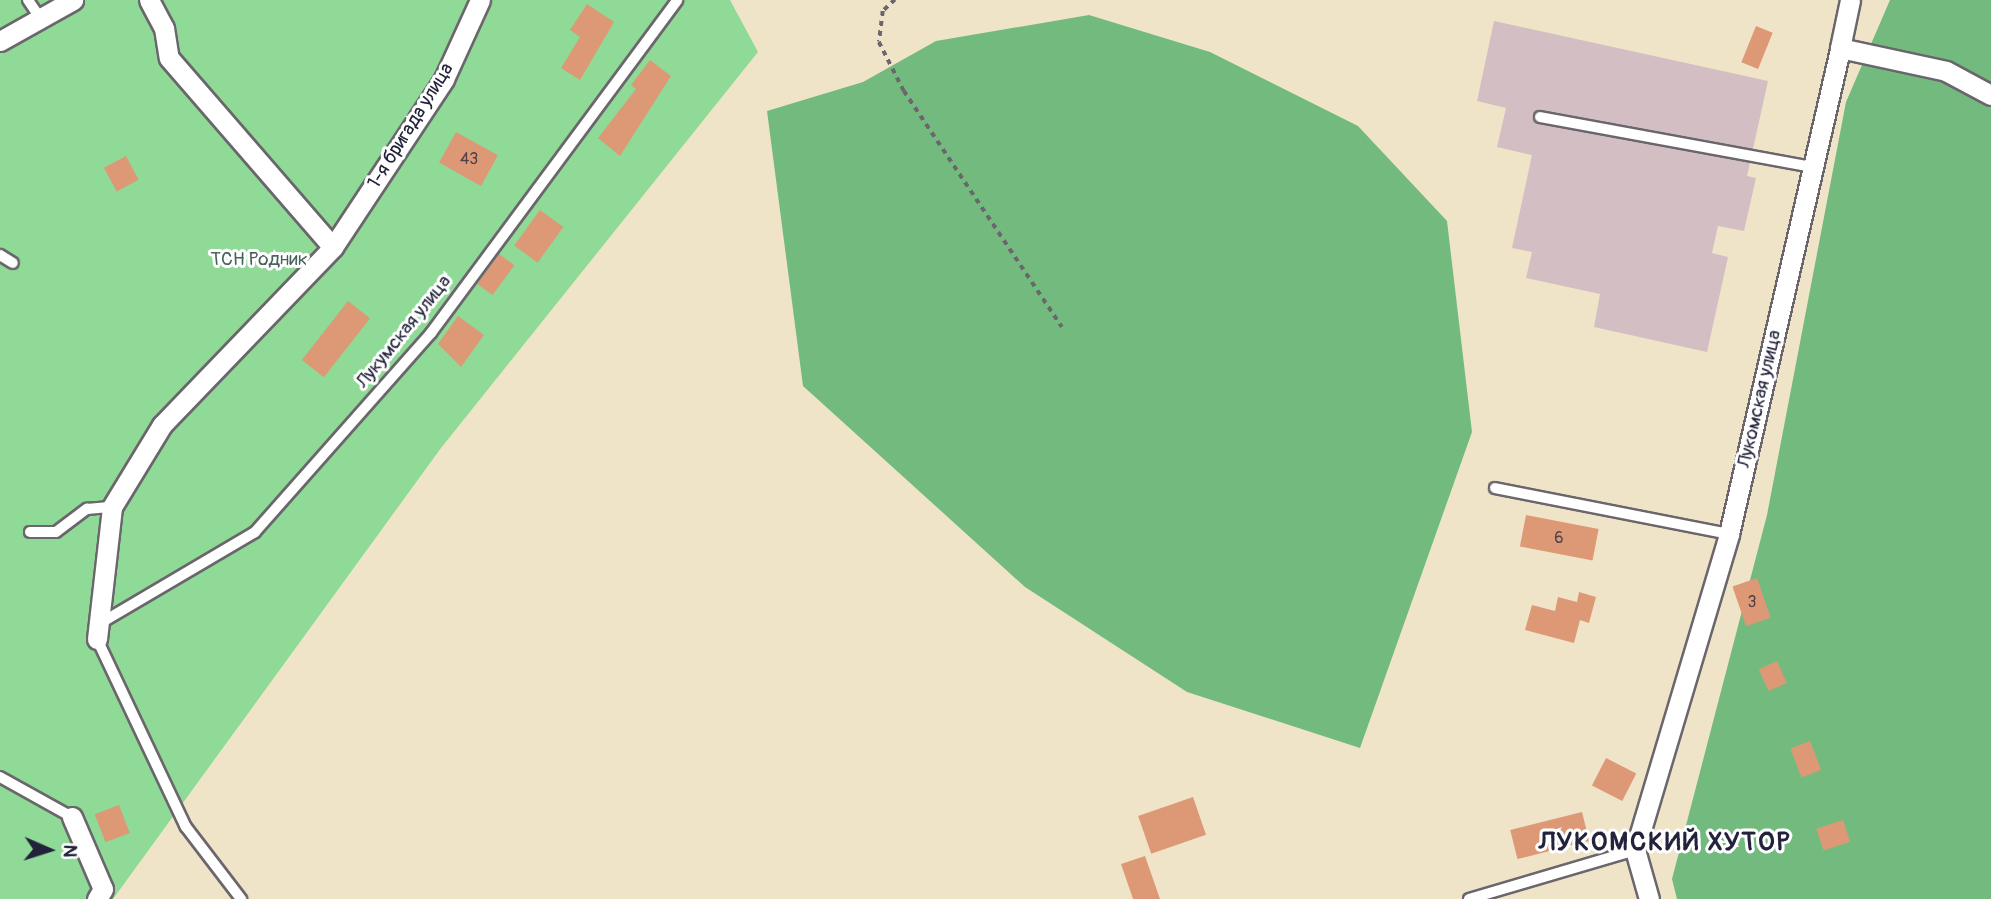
<!DOCTYPE html>
<meta charset="utf-8">
<style>
body{margin:0}
#map{position:relative;width:1991px;height:899px;overflow:hidden;background:#f0e4c8;font-family:Pangolin,sans-serif}
div>[style]{position:absolute}
.industrial>*{inset:0;background:#d2bec3}
.green>*{inset:0;background:#8fda96}
.forest>*{inset:0;background:#73ba7f}
.building>*{inset:0;background:#dd9976;transform-origin:0 0}
.path>*{height:3.5px;margin-top:-1.75px;transform-origin:0;background:repeating-linear-gradient(90deg,#6a666c 0 5px,transparent 0 10px)}
.roads{filter:drop-shadow(2px 0 #6a666c) drop-shadow(-2px 0 #6a666c) drop-shadow(0 2px #6a666c) drop-shadow(0 -2px #6a666c)}
.service>*{height:10px;margin:-5px;padding:0 5px;transform-origin:5px;border-radius:5px;background:#fff}
.minor>*{height:19px;margin:-9.5px;padding:0 9.5px;transform-origin:9.5px;border-radius:9.5px;background:#fff}
span{translate:-50% -50%;white-space:nowrap;text-align:center;line-height:1.15;-webkit-text-stroke:6px #fff;paint-order:stroke}
.number-label{font-size:16px;color:#51404a}
.number-label span{-webkit-text-stroke-width:0}
.street-label{font-size:19px;color:#22223b}
.park-label{font-size:19px;color:#48625b}
.district-label{font-size:26px;color:#22223b;font-weight:700;letter-spacing:2px}
.north{position:absolute;left:14px;top:815px;width:70px;height:70px;-webkit-text-stroke:5px #fff;paint-order:stroke;rotate:93deg;font-size:19px;font-weight:700;line-height:28px;text-align:center;color:#22223b}
.north::after{content:'';display:block;margin:auto;width:24px;height:32px;background:#22223b;clip-path:polygon(50% 0,100% 100%,50% 72%,0 100%)}
</style>
<div id="map">
<div class="industrial">
<div style="clip-path:polygon(1494px 21px,1768px 81px,1747px 176px,1756px 178px,1744px 231px,1718px 226px,1712px 253px,1728px 257px,1707px 352px,1594px 327px,1600px 294px,1526px 278px,1532px 252px,1512px 248px,1532px 155px,1497px 147px,1506px 108px,1477px 101px)"></div>
</div>
<div class="green">
<div style="clip-path:polygon(0 0,730px 0,758px 52px,441px 448px,113px 899px,0 899px)"></div>
</div>
<div class="forest">
<div style="clip-path:polygon(1890px 0,1991px 0,1991px 899px,1677px 899px,1672px 879px,1767px 515px,1846px 102px)"></div>
<div style="clip-path:polygon(1089px 15px,1210px 52px,1358px 126px,1447px 221px,1472px 432px,1360px 748px,1187px 692px,1025px 587px,803px 386px,767px 111px,863px 82px,936px 41px)"></div>
</div>
<div class="building">
<div style="clip-path:polygon(587px 4px,614px 22px,580px 80px,561px 68px,580px 37px,570px 30px)"></div>
<div style="left:1756px;top:26px;width:18px;height:39px;rotate:22deg"></div>
<div style="clip-path:polygon(650px 60px,671px 76px,620px 156px,598px 138px,636px 89px,631px 85px)"></div>
<div style="left:456px;top:132px;width:48px;height:35px;rotate:29deg"></div>
<div style="left:126px;top:156px;width:27px;height:25px;rotate:62deg"></div>
<div style="left:540px;top:210px;width:29px;height:44px;rotate:36deg"></div>
<div style="left:499px;top:254px;width:19px;height:37px;rotate:36deg"></div>
<div style="left:348px;top:301px;width:28px;height:75px;rotate:38deg"></div>
<div style="clip-path:polygon(458px 316px,484px 335px,461px 367px,438px 344px)"></div>
<div style="left:1526px;top:515px;width:74px;height:32px;rotate:11deg"></div>
<div style="left:1757px;top:578px;width:42px;height:26px;rotate:71deg"></div>
<div style="clip-path:polygon(1579px 592px,1596px 597px,1589px 623px,1580px 620px,1574px 643px,1525px 630px,1532px 605px,1555px 611px,1558px 597px,1577px 602px)"></div>
<div style="left:1777px;top:661px;width:24px;height:20px;rotate:66deg"></div>
<div style="left:1810px;top:741px;width:31px;height:21px;rotate:69deg"></div>
<div style="left:1606px;top:758px;width:34px;height:31px;rotate:27deg"></div>
<div style="left:1193px;top:797px;width:40px;height:58px;rotate:71deg"></div>
<div style="left:119px;top:805px;width:30px;height:26px;rotate:69deg"></div>
<div style="left:1582px;top:812px;width:30px;height:74px;rotate:76deg"></div>
<div style="left:1843px;top:820px;width:23px;height:28px;rotate:72deg"></div>
<div style="clip-path:polygon(1145px 856px,1160px 899px,1133px 899px,1121px 864px)"></div>
</div>
<div class="path">
<div style="left:895px;top:0;width:16px;rotate:137deg"></div>
<div style="left:883px;top:11px;width:31px;rotate:97deg"></div>
<div style="left:879px;top:42px;width:55px;rotate:63deg"></div>
<div style="left:904px;top:91px;width:284px;rotate:56.2deg"></div>
</div>
<div class="roads">
<div class="service">
<div style="left:28px;top:0;width:23px;rotate:56deg"></div>
<div style="left:1540px;top:117px;width:278px;rotate:10.4deg"></div>
<div style="left:0;top:255px;width:15px;rotate:32deg"></div>
<div style="left:1495px;top:488px;width:238px;rotate:11.1deg"></div>
<div style="left:30px;top:532px;width:26px"></div>
<div style="left:56px;top:532px;width:39px;rotate:-37deg"></div>
<div style="left:87px;top:509px;width:25px;rotate:-5deg"></div>
<div style="left:99px;top:624px;width:181px;rotate:-30.5deg"></div>
<div style="left:255px;top:532px;width:266px;rotate:-48.5deg"></div>
<div style="left:431px;top:333px;width:414px;rotate:-53.5deg"></div>
<div style="left:97px;top:639px;width:208px;rotate:64.7deg"></div>
<div style="left:186px;top:827px;width:91px;rotate:52.6deg"></div>
<div style="left:0;top:777px;width:82px;rotate:29.1deg"></div>
<div style="left:1469px;top:899px;width:173px;rotate:-16.4deg"></div>
</div>
<div class="minor">
<div style="left:149px;top:0;width:32px;rotate:62deg"></div>
<div style="left:164px;top:28px;width:30px;rotate:81deg"></div>
<div style="left:169px;top:58px;width:250px;rotate:49.1deg"></div>
<div style="left:0;top:41px;width:84px;rotate:-29.3deg"></div>
<div style="left:1840px;top:48px;width:49px;rotate:-78.2deg"></div>
<div style="left:97px;top:639px;width:133px;rotate:-83.5deg"></div>
<div style="left:112px;top:507px;width:96px;rotate:-58.6deg"></div>
<div style="left:162px;top:425px;width:247px;rotate:-46.1deg"></div>
<div style="left:333px;top:247px;width:201px;rotate:-56.5deg"></div>
<div style="left:444px;top:79px;width:87px;rotate:-65.5deg"></div>
<div style="left:72px;top:817px;width:78px;rotate:66.7deg"></div>
<div style="left:103px;top:889px;width:12px;rotate:121deg"></div>
<div style="left:1649px;top:899px;width:51px;rotate:-105.9deg"></div>
<div style="left:1635px;top:850px;width:330px;rotate:-73.4deg"></div>
<div style="left:1729px;top:534px;width:499px;rotate:-77.1deg"></div>
<div style="left:1840px;top:48px;width:108px;rotate:12.2deg"></div>
<div style="left:1946px;top:71px;width:51px;rotate:28.1deg"></div>
</div>
</div>
<div class="number-label">
<span style="left:469px;top:159px">43</span>
<span style="left:1559px;top:538px">6</span>
<span style="left:1752px;top:602px">3</span>
</div>
<div class="street-label">
<span style="left:411px;top:126px;rotate:-58deg">1-я бригада улица</span>
<span style="left:404px;top:332px;rotate:-51deg">Лукумская улица</span>
<span style="left:1760px;top:399px;rotate:-77deg">Лукомская улица</span>
</div>
<div class="park-label">
<span style="left:259px;top:260px">ТСН Родник</span>
</div>
<div class="district-label">
<span style="left:1665px;top:843px">ЛУКОМСКИЙ ХУТОР</span>
</div>
<div class="north">N</div>
</div>
